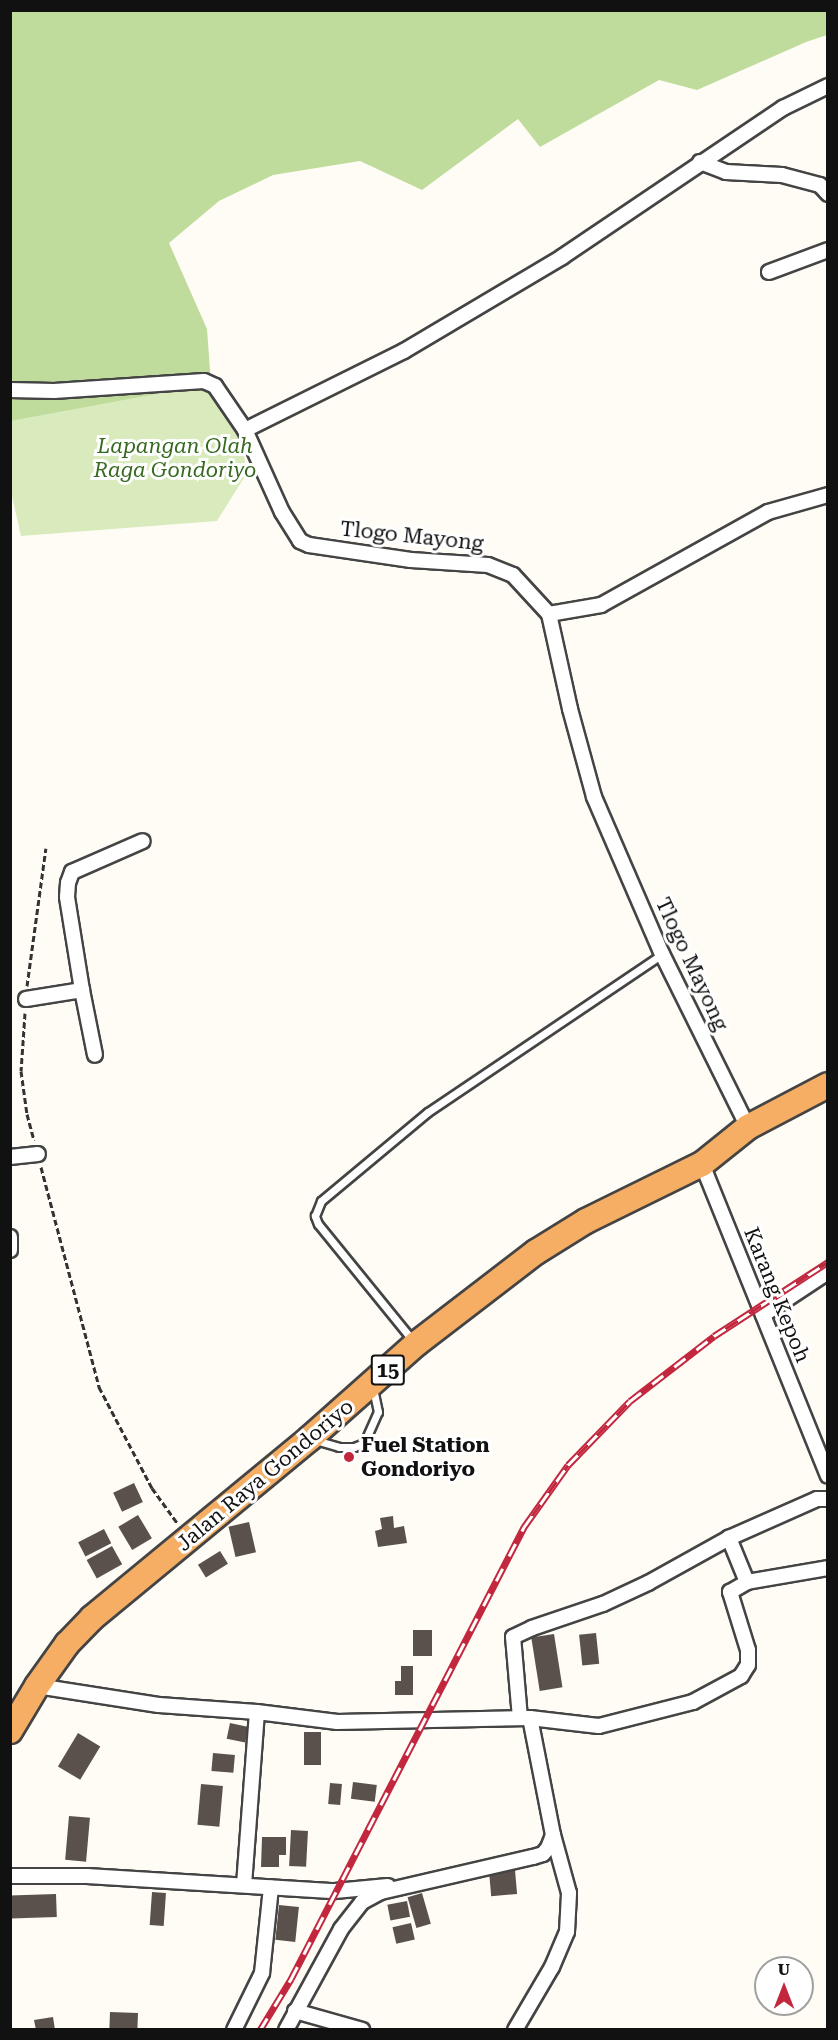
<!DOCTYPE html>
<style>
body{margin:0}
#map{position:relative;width:838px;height:2040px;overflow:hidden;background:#fffcf5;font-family:"Roboto Serif",serif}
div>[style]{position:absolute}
.green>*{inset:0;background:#d9ebbd}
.forest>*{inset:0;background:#bfdc9c}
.building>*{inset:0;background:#5a514d;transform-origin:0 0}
.path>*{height:3px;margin-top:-1.5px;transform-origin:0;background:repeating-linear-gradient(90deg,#333 0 6px,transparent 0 9px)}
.roads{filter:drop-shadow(2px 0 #444) drop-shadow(-2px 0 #444) drop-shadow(0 2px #444) drop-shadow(0 -2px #444)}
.service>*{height:7px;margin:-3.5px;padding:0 3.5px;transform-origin:3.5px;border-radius:3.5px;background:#fff}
.minor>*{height:14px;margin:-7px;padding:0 7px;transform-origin:7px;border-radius:7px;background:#fff}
.trunk>*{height:24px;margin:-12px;padding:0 12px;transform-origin:12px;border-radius:12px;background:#f6ae65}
.rail>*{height:7px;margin-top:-3.5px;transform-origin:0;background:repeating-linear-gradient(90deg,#fff 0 14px,#c3273e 0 28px);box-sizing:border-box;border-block:2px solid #c3273e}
.dots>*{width:16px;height:16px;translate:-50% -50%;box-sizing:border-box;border:3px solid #fff;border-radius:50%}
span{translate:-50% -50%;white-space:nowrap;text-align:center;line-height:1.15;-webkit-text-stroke:6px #fff;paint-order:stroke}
.shield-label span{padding:2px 4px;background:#fff;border:2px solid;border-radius:4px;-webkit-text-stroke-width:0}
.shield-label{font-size:20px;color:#111;font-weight:700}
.park-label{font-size:21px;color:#376a20;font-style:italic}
.street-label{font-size:21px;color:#111}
.poi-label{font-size:21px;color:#111;font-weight:700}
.left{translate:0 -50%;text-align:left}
.frame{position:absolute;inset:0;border:12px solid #111;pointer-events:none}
.north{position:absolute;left:754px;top:1956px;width:60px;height:60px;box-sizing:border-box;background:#fff;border:2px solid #a0a0a0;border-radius:50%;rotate:0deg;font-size:16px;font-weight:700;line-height:24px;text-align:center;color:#111}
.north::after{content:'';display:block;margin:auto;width:21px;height:27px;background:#c3273e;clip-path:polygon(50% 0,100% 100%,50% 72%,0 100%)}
</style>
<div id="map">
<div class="green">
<div style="clip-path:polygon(211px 384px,241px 438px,247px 473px,217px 521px,21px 536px,11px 492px,10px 421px)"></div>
</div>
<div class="forest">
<div style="clip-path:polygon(11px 11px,827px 11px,827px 35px,806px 42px,697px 90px,659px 80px,540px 147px,518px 119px,422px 190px,360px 161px,273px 175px,219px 201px,169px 243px,207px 329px,211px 384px,11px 421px)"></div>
</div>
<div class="building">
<div style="left:134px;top:1483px;width:21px;height:23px;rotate:65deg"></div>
<div style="left:138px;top:1515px;width:27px;height:23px;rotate:59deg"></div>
<div style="clip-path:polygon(393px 1516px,394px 1528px,404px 1526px,407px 1543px,378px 1547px,375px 1531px,382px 1529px,380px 1518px)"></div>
<div style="left:249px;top:1522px;width:31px;height:21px;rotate:77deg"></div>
<div style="left:104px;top:1529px;width:16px;height:29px;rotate:63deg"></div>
<div style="left:112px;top:1546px;width:21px;height:29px;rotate:61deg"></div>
<div style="left:220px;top:1551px;width:15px;height:26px;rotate:58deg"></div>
<div style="left:413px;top:1630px;width:19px;height:26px"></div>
<div style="left:596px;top:1633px;width:31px;height:17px;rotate:84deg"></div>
<div style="left:554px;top:1634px;width:54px;height:23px;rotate:81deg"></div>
<div style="clip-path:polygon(401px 1666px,413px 1666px,413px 1695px,395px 1695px,395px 1681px,401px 1681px)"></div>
<div style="left:230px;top:1723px;width:19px;height:16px;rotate:12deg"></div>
<div style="left:304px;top:1732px;width:17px;height:33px"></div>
<div style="left:78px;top:1733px;width:26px;height:39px;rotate:31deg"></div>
<div style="left:213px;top:1753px;width:22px;height:18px;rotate:5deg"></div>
<div style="left:353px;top:1782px;width:24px;height:17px;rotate:7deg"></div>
<div style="left:330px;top:1783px;width:12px;height:21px;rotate:5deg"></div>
<div style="left:201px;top:1784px;width:22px;height:41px;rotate:5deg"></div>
<div style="left:69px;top:1816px;width:21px;height:44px;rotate:5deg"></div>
<div style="left:291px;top:1830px;width:17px;height:36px;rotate:3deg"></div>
<div style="clip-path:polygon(262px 1837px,286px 1837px,286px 1855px,279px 1855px,279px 1867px,261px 1867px)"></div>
<div style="left:515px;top:1870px;width:24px;height:26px;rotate:85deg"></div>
<div style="left:152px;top:1892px;width:14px;height:33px;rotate:4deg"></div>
<div style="left:422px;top:1893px;width:32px;height:15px;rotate:74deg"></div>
<div style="left:56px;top:1894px;width:23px;height:46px;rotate:88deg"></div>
<div style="left:407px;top:1901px;width:16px;height:20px;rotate:79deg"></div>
<div style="left:279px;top:1905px;width:20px;height:35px;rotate:6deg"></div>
<div style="left:411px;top:1923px;width:17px;height:19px;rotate:77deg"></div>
<div style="left:110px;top:2012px;width:28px;height:18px;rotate:2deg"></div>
<div style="clip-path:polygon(53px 2017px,55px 2030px,36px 2030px,34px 2020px)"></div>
</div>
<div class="path">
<div style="left:27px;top:986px;width:139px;rotate:-82.2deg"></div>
<div style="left:25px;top:1013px;width:58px;rotate:93.9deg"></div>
<div style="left:21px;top:1071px;width:43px;rotate:82.1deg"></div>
<div style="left:27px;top:1114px;width:27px;rotate:75deg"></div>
<div style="left:41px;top:1167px;width:228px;rotate:75.2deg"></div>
<div style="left:99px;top:1387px;width:114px;rotate:62.3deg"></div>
<div style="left:152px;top:1488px;width:44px;rotate:54.2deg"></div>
</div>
<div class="roads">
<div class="service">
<div style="left:414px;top:1342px;width:152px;rotate:-129.1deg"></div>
<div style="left:318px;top:1224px;width:9px;rotate:-111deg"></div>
<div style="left:315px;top:1216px;width:16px;rotate:-68deg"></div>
<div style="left:321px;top:1201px;width:139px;rotate:-39.8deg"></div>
<div style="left:428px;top:1112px;width:282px;rotate:-34deg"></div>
<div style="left:315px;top:1440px;width:25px;rotate:16deg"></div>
<div style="left:339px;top:1447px;width:15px"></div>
<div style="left:354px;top:1447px;width:11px;rotate:-22deg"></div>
<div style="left:364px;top:1443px;width:34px;rotate:-66deg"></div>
<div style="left:378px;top:1412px;width:24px;rotate:-102deg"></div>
</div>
<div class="minor">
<div style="left:700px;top:162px;width:28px;rotate:21deg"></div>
<div style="left:726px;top:172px;width:56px;rotate:3.1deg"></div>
<div style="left:782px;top:175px;width:39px;rotate:15deg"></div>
<div style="left:820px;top:185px;width:12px;rotate:48deg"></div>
<div style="left:769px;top:272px;width:63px;rotate:-20.4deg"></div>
<div style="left:10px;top:390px;width:44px;rotate:1.3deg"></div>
<div style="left:54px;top:391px;width:150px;rotate:-3.8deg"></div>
<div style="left:204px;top:381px;width:12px;rotate:24deg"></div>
<div style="left:215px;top:386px;width:53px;rotate:55.7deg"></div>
<div style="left:245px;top:430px;width:90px;rotate:65.7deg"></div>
<div style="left:282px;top:512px;width:34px;rotate:58deg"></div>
<div style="left:300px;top:541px;width:10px;rotate:24deg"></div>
<div style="left:309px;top:545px;width:103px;rotate:8.4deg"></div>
<div style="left:411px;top:560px;width:77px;rotate:3.7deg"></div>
<div style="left:488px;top:565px;width:27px;rotate:22deg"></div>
<div style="left:513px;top:575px;width:53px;rotate:47.3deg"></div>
<div style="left:549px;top:614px;width:97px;rotate:77.5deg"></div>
<div style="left:570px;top:709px;width:91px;rotate:74.7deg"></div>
<div style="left:594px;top:797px;width:171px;rotate:66.6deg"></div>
<div style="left:662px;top:954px;width:193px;rotate:63.6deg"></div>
<div style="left:245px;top:430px;width:178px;rotate:-26.4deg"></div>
<div style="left:404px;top:351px;width:184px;rotate:-30.7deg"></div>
<div style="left:562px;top:257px;width:267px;rotate:-34deg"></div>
<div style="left:783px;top:108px;width:50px;rotate:-26.1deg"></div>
<div style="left:549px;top:614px;width:53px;rotate:-9.8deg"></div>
<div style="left:601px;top:605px;width:191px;rotate:-29.1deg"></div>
<div style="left:768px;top:512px;width:62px;rotate:-15.8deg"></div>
<div style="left:82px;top:990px;width:94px;rotate:-99.2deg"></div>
<div style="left:67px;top:897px;width:14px;rotate:-86deg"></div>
<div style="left:68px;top:883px;width:12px;rotate:-70deg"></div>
<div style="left:72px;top:872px;width:77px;rotate:-23.6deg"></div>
<div style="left:26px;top:999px;width:57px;rotate:-9.1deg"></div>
<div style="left:82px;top:990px;width:66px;rotate:78.7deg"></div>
<div style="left:10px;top:1157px;width:28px;rotate:-6deg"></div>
<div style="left:702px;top:1164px;width:336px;rotate:68deg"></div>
<div style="left:10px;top:1237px;width:13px;rotate:90deg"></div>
<div style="left:763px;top:1315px;width:78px;rotate:-33.5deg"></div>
<div style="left:747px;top:1582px;width:82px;rotate:-9.8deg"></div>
<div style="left:37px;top:1686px;width:123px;rotate:8.9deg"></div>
<div style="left:159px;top:1705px;width:98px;rotate:4.1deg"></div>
<div style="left:257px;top:1712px;width:81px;rotate:7.1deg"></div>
<div style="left:337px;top:1722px;width:193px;rotate:-1.2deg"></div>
<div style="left:530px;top:1718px;width:69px;rotate:6.6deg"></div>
<div style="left:599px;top:1726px;width:97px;rotate:-14.3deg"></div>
<div style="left:693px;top:1702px;width:55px;rotate:-28.4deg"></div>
<div style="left:741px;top:1676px;width:13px;rotate:-58deg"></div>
<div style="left:748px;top:1665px;width:15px;rotate:-90deg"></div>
<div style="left:748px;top:1650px;width:61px;rotate:-107.2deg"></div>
<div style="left:730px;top:1592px;width:20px;rotate:-30deg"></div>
<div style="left:747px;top:1582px;width:48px;rotate:-112.2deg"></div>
<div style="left:520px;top:1718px;width:81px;rotate:-94.9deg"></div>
<div style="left:513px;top:1637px;width:21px;rotate:-25deg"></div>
<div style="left:532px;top:1628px;width:75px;rotate:-18.7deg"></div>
<div style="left:603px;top:1604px;width:50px;rotate:-25deg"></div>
<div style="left:648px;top:1583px;width:93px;rotate:-29.1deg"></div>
<div style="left:729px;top:1538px;width:96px;rotate:-23.9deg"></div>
<div style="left:817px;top:1499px;width:11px"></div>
<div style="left:10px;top:1876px;width:77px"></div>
<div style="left:87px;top:1876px;width:248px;rotate:3.5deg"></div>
<div style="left:335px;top:1891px;width:53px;rotate:-5.4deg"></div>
<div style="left:244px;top:1885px;width:173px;rotate:-85.7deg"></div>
<div style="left:295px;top:2011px;width:70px;rotate:15.8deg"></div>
<div style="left:234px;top:2030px;width:64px;rotate:-63.8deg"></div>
<div style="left:262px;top:1973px;width:86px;rotate:-84deg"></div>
<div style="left:286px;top:2030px;width:115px;rotate:-61.4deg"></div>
<div style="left:341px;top:1929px;width:34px;rotate:-52deg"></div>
<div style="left:362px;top:1902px;width:21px;rotate:-28deg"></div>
<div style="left:381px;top:1892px;width:156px;rotate:-13deg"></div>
<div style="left:533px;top:1857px;width:10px;rotate:-17deg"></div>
<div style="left:543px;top:1854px;width:8px;rotate:-50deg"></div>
<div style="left:548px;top:1848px;width:14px;rotate:-69deg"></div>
<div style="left:553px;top:1835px;width:119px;rotate:-101.1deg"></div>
<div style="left:515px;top:2030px;width:73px;rotate:-59.6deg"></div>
<div style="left:552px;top:1967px;width:38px;rotate:-67deg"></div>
<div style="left:567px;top:1932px;width:39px;rotate:-87deg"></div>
<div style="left:569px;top:1893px;width:60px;rotate:-105.4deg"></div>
</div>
<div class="trunk">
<div style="left:10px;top:1731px;width:52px;rotate:-59deg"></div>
<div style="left:37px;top:1686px;width:52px;rotate:-54.5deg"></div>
<div style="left:67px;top:1644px;width:36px;rotate:-46deg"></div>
<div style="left:92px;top:1618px;width:283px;rotate:-39.5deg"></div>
<div style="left:310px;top:1438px;width:142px;rotate:-41.6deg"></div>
<div style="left:416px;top:1344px;width:151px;rotate:-37.5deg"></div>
<div style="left:536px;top:1252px;width:59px;rotate:-31.8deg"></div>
<div style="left:586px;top:1221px;width:129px;rotate:-26.2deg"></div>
<div style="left:702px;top:1164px;width:59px;rotate:-38.8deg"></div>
<div style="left:748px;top:1127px;width:90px;rotate:-27.7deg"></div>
</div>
</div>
<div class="rail">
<div style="left:260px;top:2030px;width:60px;rotate:-58.7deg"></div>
<div style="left:291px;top:1979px;width:509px;rotate:-62.73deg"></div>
<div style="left:524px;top:1527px;width:76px;rotate:-54.6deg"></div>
<div style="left:568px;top:1465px;width:89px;rotate:-45.9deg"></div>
<div style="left:630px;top:1401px;width:106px;rotate:-37.7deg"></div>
<div style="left:714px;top:1336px;width:136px;rotate:-33deg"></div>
</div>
<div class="dots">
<div style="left:349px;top:1457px;background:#c3273e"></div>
</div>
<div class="shield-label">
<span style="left:388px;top:1370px">15</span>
</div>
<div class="park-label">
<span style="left:175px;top:458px">Lapangan Olah<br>Raga Gondoriyo</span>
</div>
<div class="street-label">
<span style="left:412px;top:536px;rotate:6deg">Tlogo Mayong</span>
<span style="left:692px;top:964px;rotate:65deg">Tlogo Mayong</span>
<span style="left:777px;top:1295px;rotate:68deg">Karang Kepoh</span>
<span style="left:265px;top:1475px;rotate:-40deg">Jalan Raya Gondoriyo</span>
</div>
<div class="poi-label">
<span class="left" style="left:361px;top:1457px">Fuel Station<br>Gondoriyo</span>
</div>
<div class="frame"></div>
<div class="north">U</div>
</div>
